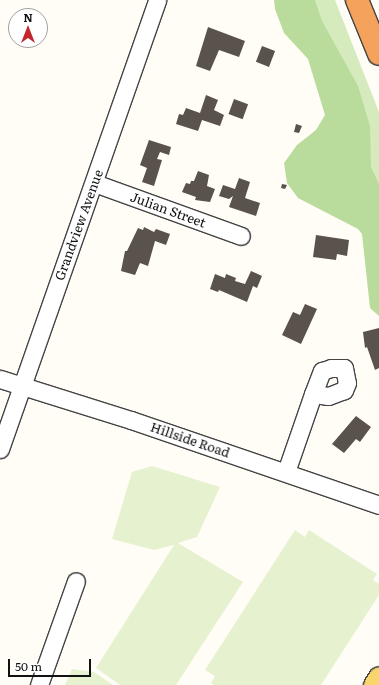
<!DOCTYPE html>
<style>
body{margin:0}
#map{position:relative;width:379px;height:685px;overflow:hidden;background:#fffdf5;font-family:Literata,serif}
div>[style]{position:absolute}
.green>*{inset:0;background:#d5ebbd}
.forest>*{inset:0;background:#b9dc9c}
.pitch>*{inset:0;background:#e6f2cf}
.building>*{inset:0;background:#5a524d;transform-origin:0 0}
.roads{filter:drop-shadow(1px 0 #444) drop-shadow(-1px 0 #444) drop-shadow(0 1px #444) drop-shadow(0 -1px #444)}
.minor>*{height:17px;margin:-8.5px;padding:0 8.5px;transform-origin:8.5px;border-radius:8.5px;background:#fff}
.major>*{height:21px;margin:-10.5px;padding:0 10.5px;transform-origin:10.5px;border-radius:10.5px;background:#f9d66b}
.highway>*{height:22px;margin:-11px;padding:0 11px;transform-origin:11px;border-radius:11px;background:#f5a25d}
span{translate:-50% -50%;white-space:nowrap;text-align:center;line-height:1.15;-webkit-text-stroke:4px #fff;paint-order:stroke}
.street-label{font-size:13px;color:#111}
.north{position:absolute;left:8px;top:8px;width:40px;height:40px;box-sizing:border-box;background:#fff;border:1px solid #a0a0a0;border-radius:50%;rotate:0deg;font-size:11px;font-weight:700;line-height:16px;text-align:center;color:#111}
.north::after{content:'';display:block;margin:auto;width:14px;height:18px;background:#c4262e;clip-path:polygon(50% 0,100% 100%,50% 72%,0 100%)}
.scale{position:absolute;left:8px;top:659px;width:83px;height:18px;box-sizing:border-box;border:2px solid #111;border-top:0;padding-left:5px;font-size:12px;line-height:14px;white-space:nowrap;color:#111;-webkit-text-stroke:3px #fff;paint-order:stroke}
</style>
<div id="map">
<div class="green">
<div style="clip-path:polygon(301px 0,335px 0,379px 112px,379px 236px,334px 132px)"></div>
</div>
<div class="forest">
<div style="clip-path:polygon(274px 0,315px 0,322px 21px,358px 86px,370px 126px,371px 167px,379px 184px,379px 316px,370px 308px,362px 234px,358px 229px,298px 198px,287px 183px,284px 163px,297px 145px,316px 130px,325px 115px,308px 59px,284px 33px,275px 9px)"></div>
</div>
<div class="pitch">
<div style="clip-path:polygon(152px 466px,220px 487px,197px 537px,178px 543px,243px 582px,176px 685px,120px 685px,96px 668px,174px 545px,154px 550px,112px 539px,132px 472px)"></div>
<div style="clip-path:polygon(295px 530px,305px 537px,309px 530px,377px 574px,373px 580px,379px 584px,379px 595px,321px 685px,213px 685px,211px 683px,215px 676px,205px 670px)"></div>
<div style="clip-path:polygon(72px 669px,94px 672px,113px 685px,65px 685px)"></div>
</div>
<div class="building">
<div style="clip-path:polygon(208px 27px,245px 41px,239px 57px,219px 50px,210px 71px,196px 66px)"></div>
<div style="left:262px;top:46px;width:14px;height:17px;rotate:21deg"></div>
<div style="clip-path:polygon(206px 95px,218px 100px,214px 110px,224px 115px,220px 126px,202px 120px,198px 131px,176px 124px,179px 114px,183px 115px,186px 108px,200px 113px)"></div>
<div style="left:234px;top:99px;width:15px;height:16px;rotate:20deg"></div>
<div style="clip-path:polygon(296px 124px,302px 126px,299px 133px,294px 132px)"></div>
<div style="clip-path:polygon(149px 140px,171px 147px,169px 155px,160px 152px,157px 159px,162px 160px,154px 186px,142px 182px,147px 168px,140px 165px)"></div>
<div style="clip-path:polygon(198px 171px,209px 175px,207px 186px,215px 189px,210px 202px,195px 200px,196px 197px,182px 192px,186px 183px,190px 184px,191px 181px,194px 181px)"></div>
<div style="clip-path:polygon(239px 178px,250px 182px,245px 198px,260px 203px,256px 216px,229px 207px,233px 196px,229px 199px,219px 196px,223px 185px,235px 189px)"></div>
<div style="clip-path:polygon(282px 184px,287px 185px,285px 189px,281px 188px)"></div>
<div style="clip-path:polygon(144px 227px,154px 232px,156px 229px,170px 234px,166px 245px,155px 241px,148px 266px,140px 263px,135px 275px,121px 271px,125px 251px,127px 251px,138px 228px,143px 230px)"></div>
<div style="clip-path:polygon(316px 235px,349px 240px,347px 256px,337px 254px,336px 260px,313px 257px)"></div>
<div style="clip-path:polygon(251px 271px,262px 276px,257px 288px,253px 286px,247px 302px,219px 290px,218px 292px,210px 289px,215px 274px,225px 278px,226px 274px,236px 278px,235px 281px,245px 284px)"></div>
<div style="clip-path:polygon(305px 304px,317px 309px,301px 344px,282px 335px,293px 312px,300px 315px)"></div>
<div style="clip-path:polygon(379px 328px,379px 368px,375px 370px,367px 347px,365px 348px,363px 332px)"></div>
<div style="clip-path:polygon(356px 416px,371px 427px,360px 442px,356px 439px,344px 453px,332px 444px)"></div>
</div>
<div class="roads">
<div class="minor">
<div style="left:94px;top:183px;width:156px;rotate:19.8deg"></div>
<div style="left:331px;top:368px;width:13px"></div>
<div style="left:344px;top:368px;width:15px;rotate:79deg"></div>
<div style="left:347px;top:383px;width:8px;rotate:113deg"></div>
<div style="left:344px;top:390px;width:17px;rotate:159deg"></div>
<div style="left:328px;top:396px;width:15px;rotate:-172deg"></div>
<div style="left:313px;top:394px;width:25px;rotate:-69deg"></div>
<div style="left:322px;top:371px;width:9px;rotate:-18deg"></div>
<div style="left:0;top:379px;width:137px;rotate:17.4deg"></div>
<div style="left:131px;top:420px;width:262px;rotate:18.9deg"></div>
<div style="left:0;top:449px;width:476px;rotate:-70.7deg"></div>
<div style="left:286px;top:472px;width:83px;rotate:-70.9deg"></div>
<div style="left:39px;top:685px;width:110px;rotate:-70.4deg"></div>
</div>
<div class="major">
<div style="left:374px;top:685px;width:9px;rotate:-58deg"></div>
</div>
<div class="highway">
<div style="left:357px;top:0;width:58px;rotate:67.8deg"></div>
</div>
</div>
<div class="street-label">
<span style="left:168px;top:210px;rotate:20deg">Julian Street</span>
<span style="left:79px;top:225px;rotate:-70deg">Grandview Avenue</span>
<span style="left:190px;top:440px;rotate:19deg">Hillside Road</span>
</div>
<div class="north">N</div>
<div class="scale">50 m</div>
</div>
